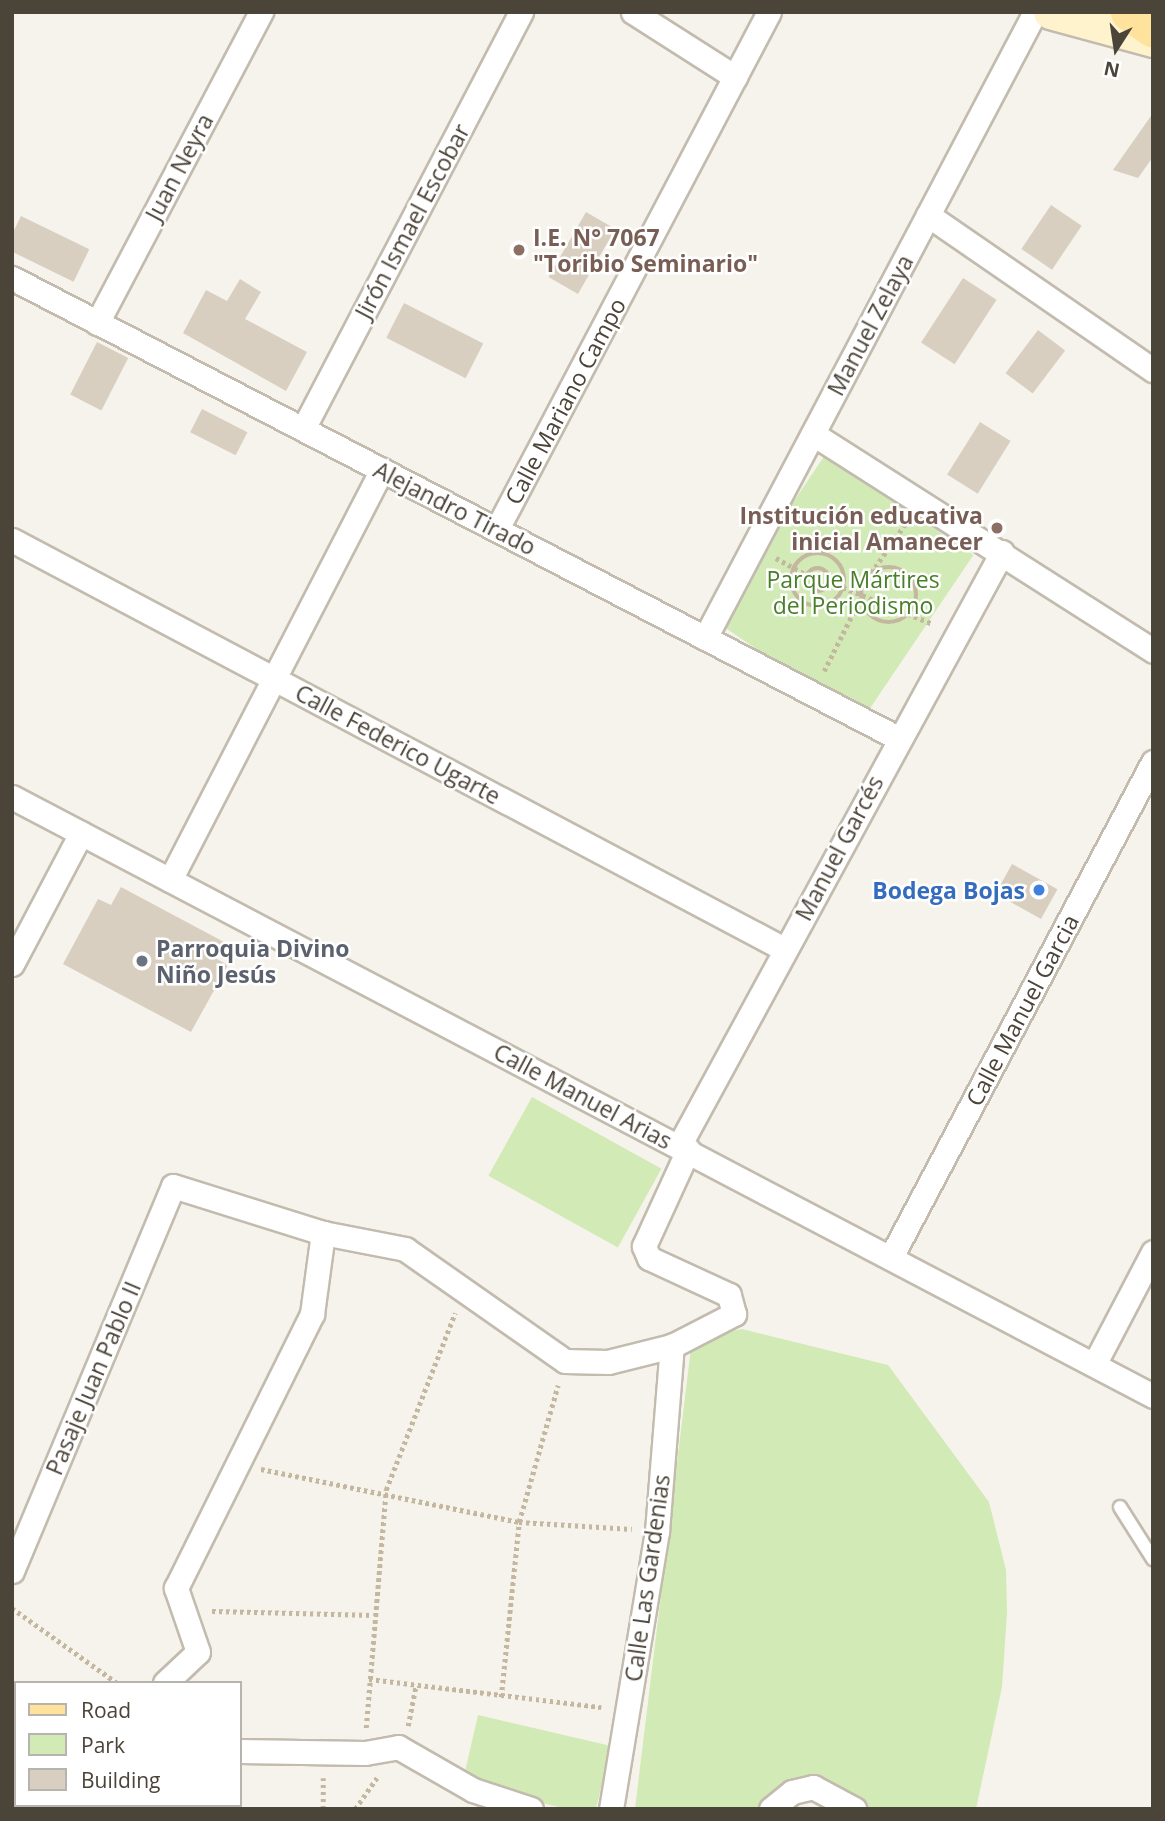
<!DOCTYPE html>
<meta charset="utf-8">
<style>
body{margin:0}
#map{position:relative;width:1165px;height:1821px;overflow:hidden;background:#f6f3ec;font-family:"Open Sans",sans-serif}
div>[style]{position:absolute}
.green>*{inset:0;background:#d2eab5;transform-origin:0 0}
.building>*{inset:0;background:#d8cfc1;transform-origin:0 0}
.path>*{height:4.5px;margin-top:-2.25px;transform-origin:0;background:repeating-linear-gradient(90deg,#c4b79f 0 3.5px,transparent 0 7px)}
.path>.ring{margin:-2.25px;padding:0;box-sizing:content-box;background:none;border:4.5px solid #c4b79f;border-radius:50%}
.roads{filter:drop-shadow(2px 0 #c2bbae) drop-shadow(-2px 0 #c2bbae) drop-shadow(0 2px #c2bbae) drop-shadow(0 -2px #c2bbae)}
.lane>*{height:12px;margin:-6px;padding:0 6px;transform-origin:6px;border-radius:6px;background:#fff}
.street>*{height:23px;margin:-11.5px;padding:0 11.5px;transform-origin:11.5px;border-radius:11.5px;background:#fff}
.secondary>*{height:33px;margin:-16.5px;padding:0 16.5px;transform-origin:16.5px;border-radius:16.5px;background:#fff3cd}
.primary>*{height:37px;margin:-18.5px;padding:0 18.5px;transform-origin:18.5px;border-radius:18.5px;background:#ffe39c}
.dots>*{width:19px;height:19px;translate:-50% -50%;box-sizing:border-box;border:4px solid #fff;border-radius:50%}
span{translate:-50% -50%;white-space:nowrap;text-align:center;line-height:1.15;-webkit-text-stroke:5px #fff;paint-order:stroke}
.street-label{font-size:23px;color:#4b4439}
.education-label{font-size:23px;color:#785e54;font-weight:700}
.left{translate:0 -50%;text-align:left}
.right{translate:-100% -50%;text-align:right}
.park-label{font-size:23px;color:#4a7f2a}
.shop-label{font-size:23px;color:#366cbe;font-weight:700}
.worship-label{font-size:23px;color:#5b616d;font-weight:700}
.frame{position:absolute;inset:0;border:14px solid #4b4439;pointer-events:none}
.legend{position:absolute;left:14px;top:1681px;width:228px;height:126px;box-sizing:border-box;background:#fff;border:2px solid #b7b4b0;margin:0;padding:9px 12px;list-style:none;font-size:21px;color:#4b4439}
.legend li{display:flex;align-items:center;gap:14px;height:35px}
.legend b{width:35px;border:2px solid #b7b4b0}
.north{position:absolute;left:1081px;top:14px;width:70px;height:70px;-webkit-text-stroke:5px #fff;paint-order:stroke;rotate:192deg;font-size:19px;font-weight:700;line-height:28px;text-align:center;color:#4b4439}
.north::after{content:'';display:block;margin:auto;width:24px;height:32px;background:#4b4439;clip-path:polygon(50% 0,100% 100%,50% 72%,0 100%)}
</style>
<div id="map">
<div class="green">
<div style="left:825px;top:455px;width:179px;height:199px;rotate:34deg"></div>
<div style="left:532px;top:1097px;width:148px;height:90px;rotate:29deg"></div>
<div style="clip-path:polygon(742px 1329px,888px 1365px,989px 1502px,1006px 1570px,1007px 1613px,1002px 1687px,976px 1809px,864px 1809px,814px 1787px,772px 1793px,760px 1809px,635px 1809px,691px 1348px,711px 1335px)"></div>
<div style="clip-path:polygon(478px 1715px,611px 1746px,596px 1809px,568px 1809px,462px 1785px)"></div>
</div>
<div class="building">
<div style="clip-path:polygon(1153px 113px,1153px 157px,1138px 178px,1113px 170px)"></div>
<div style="left:1051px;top:205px;width:37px;height:53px;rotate:34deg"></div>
<div style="left:586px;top:212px;width:34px;height:75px;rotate:30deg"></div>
<div style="left:21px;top:216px;width:76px;height:36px;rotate:26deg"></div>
<div style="left:963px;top:278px;width:40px;height:77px;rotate:33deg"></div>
<div style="clip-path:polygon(240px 279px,261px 292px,245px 319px,307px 352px,286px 391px,183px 333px,206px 290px,227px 301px)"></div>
<div style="left:404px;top:303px;width:89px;height:39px;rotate:27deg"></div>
<div style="left:1038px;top:330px;width:34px;height:54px;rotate:37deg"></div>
<div style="left:97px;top:342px;width:35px;height:59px;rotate:27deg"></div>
<div style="left:202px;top:409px;width:51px;height:26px;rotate:27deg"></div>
<div style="left:980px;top:422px;width:36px;height:62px;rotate:32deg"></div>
<div style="left:1012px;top:864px;width:52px;height:34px;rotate:29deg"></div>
<div style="clip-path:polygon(121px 887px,224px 942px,215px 958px,228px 965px,191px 1032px,63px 964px,98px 899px,111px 905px)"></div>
</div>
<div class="path">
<div class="ring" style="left:791px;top:553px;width:49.5px;height:49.5px"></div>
<div style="left:776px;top:558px;width:35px;rotate:29deg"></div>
<div class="ring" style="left:861px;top:567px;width:51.5px;height:51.5px"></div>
<div class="ring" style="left:806px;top:568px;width:19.5px;height:19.5px"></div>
<div style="left:871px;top:573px;width:61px;rotate:-55deg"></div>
<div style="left:830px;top:582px;width:111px;rotate:22.2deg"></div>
<div style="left:824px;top:671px;width:83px;rotate:-63.4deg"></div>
<div style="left:261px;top:1469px;width:263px;rotate:11.6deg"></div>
<div style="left:519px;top:1522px;width:113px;rotate:3.5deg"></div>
<div style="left:12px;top:1608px;width:129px;rotate:35.5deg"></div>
<div style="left:212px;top:1611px;width:161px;rotate:1.4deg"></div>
<div style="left:369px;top:1679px;width:234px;rotate:6.9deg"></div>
<div style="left:501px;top:1697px;width:176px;rotate:-84.1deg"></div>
<div style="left:519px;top:1522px;width:142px;rotate:-74.1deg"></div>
<div style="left:408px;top:1726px;width:42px;rotate:-79deg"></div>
<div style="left:366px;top:1728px;width:239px;rotate:-85.2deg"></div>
<div style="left:386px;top:1490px;width:190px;rotate:-68.7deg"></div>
<div style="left:323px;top:1809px;width:31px;rotate:-90deg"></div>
<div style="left:355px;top:1809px;width:38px;rotate:-55deg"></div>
</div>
<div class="roads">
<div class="lane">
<div style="left:1120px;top:1507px;width:62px;rotate:57.6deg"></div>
</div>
<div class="street">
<div style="left:633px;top:12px;width:121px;rotate:32.5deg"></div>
<div style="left:928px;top:215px;width:273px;rotate:34.6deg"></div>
<div style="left:12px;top:278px;width:998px;rotate:27.44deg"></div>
<div style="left:97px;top:323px;width:352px;rotate:-62.2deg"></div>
<div style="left:303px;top:429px;width:471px;rotate:-62.4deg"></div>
<div style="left:813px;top:434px;width:403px;rotate:32.5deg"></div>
<div style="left:497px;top:529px;width:584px;rotate:-62.25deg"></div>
<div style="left:12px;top:540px;width:874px;rotate:27.91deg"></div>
<div style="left:705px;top:638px;width:708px;rotate:-62.2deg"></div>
<div style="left:12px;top:797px;width:1289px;rotate:27.7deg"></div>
<div style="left:170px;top:880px;width:462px;rotate:-62.7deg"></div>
<div style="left:12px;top:964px;width:148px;rotate:-62.2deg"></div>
<div style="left:679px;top:1146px;width:676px;rotate:-61.46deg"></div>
<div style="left:891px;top:1257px;width:560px;rotate:-62.11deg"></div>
<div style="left:1095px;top:1363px;width:125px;rotate:-62.4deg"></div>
<div style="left:12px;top:1571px;width:417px;rotate:-67.3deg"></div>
<div style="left:173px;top:1186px;width:157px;rotate:17.4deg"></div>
<div style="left:323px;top:1233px;width:84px;rotate:11deg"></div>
<div style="left:405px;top:1249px;width:195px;rotate:35deg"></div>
<div style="left:565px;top:1361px;width:43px;rotate:1.3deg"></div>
<div style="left:608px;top:1362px;width:66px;rotate:-14deg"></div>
<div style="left:672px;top:1346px;width:70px;rotate:-27.3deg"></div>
<div style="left:734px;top:1314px;width:20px;rotate:-105deg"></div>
<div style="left:729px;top:1295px;width:88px;rotate:-155.2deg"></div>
<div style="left:649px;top:1258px;width:13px;rotate:-113deg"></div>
<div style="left:644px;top:1246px;width:106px;rotate:-65.4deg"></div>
<div style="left:165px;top:1683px;width:45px;rotate:-43.2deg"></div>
<div style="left:198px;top:1652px;width:68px;rotate:-109deg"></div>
<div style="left:176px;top:1588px;width:306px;rotate:-63.6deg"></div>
<div style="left:312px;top:1314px;width:82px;rotate:-82.3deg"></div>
<div style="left:12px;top:1749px;width:5px;rotate:37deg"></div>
<div style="left:240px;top:1751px;width:125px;rotate:0.9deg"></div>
<div style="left:365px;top:1753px;width:34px;rotate:-10deg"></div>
<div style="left:398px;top:1747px;width:86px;rotate:29.8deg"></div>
<div style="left:473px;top:1790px;width:61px;rotate:18.1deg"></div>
<div style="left:74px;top:1805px;width:6px;rotate:45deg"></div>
<div style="left:209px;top:1805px;width:4px;rotate:63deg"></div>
<div style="left:611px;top:1809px;width:282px;rotate:-80.6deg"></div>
<div style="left:657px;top:1531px;width:186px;rotate:-85.4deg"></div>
<div style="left:771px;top:1809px;width:27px;rotate:-39deg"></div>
<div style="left:792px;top:1792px;width:22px;rotate:-13deg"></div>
<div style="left:813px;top:1787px;width:47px;rotate:28.2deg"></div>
</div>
<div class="secondary">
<div style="left:1050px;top:12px;width:107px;rotate:15.2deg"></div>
</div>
<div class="primary">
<div style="left:1129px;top:12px;width:29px;rotate:35deg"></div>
</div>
</div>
<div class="dots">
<div style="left:519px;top:250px;background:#8d6e63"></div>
<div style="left:997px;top:528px;background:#8d6e63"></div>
<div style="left:1039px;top:890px;background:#3f7fe0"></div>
<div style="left:142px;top:961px;background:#6b7280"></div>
</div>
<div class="street-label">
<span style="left:179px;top:167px;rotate:-62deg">Juan Neyra</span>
<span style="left:412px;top:221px;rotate:-62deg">Jirón Ismael Escobar</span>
<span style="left:870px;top:325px;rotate:-62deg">Manuel Zelaya</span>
<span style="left:565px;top:401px;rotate:-62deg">Calle Mariano Campo</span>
<span style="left:455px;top:508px;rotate:27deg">Alejandro Tirado</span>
<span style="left:398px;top:744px;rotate:28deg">Calle Federico Ugarte</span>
<span style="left:839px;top:848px;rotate:-62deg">Manuel Garcés</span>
<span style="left:1022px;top:1010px;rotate:-62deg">Calle Manuel Garcia</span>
<span style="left:583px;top:1096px;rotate:28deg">Calle Manuel Arias</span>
<span style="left:93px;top:1378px;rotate:-67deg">Pasaje Juan Pablo II</span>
<span style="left:647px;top:1578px;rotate:-82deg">Calle Las Gardenias</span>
</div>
<div class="education-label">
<span class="left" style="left:533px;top:250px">I.E. N° 7067<br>"Toribio Seminario"</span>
<span class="right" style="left:983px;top:528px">Institución educativa<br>inicial Amanecer</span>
</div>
<div class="park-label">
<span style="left:853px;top:592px">Parque Mártires<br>del Periodismo</span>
</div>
<div class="shop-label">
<span class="right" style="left:1025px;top:890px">Bodega Bojas</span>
</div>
<div class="worship-label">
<span class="left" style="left:156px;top:961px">Parroquia Divino<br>Niño Jesús</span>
</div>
<div class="frame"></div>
<ul class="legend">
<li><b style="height:9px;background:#ffe39c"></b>Road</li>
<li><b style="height:19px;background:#d2eab5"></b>Park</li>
<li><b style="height:19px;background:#d8cfc1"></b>Building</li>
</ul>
<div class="north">N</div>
</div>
